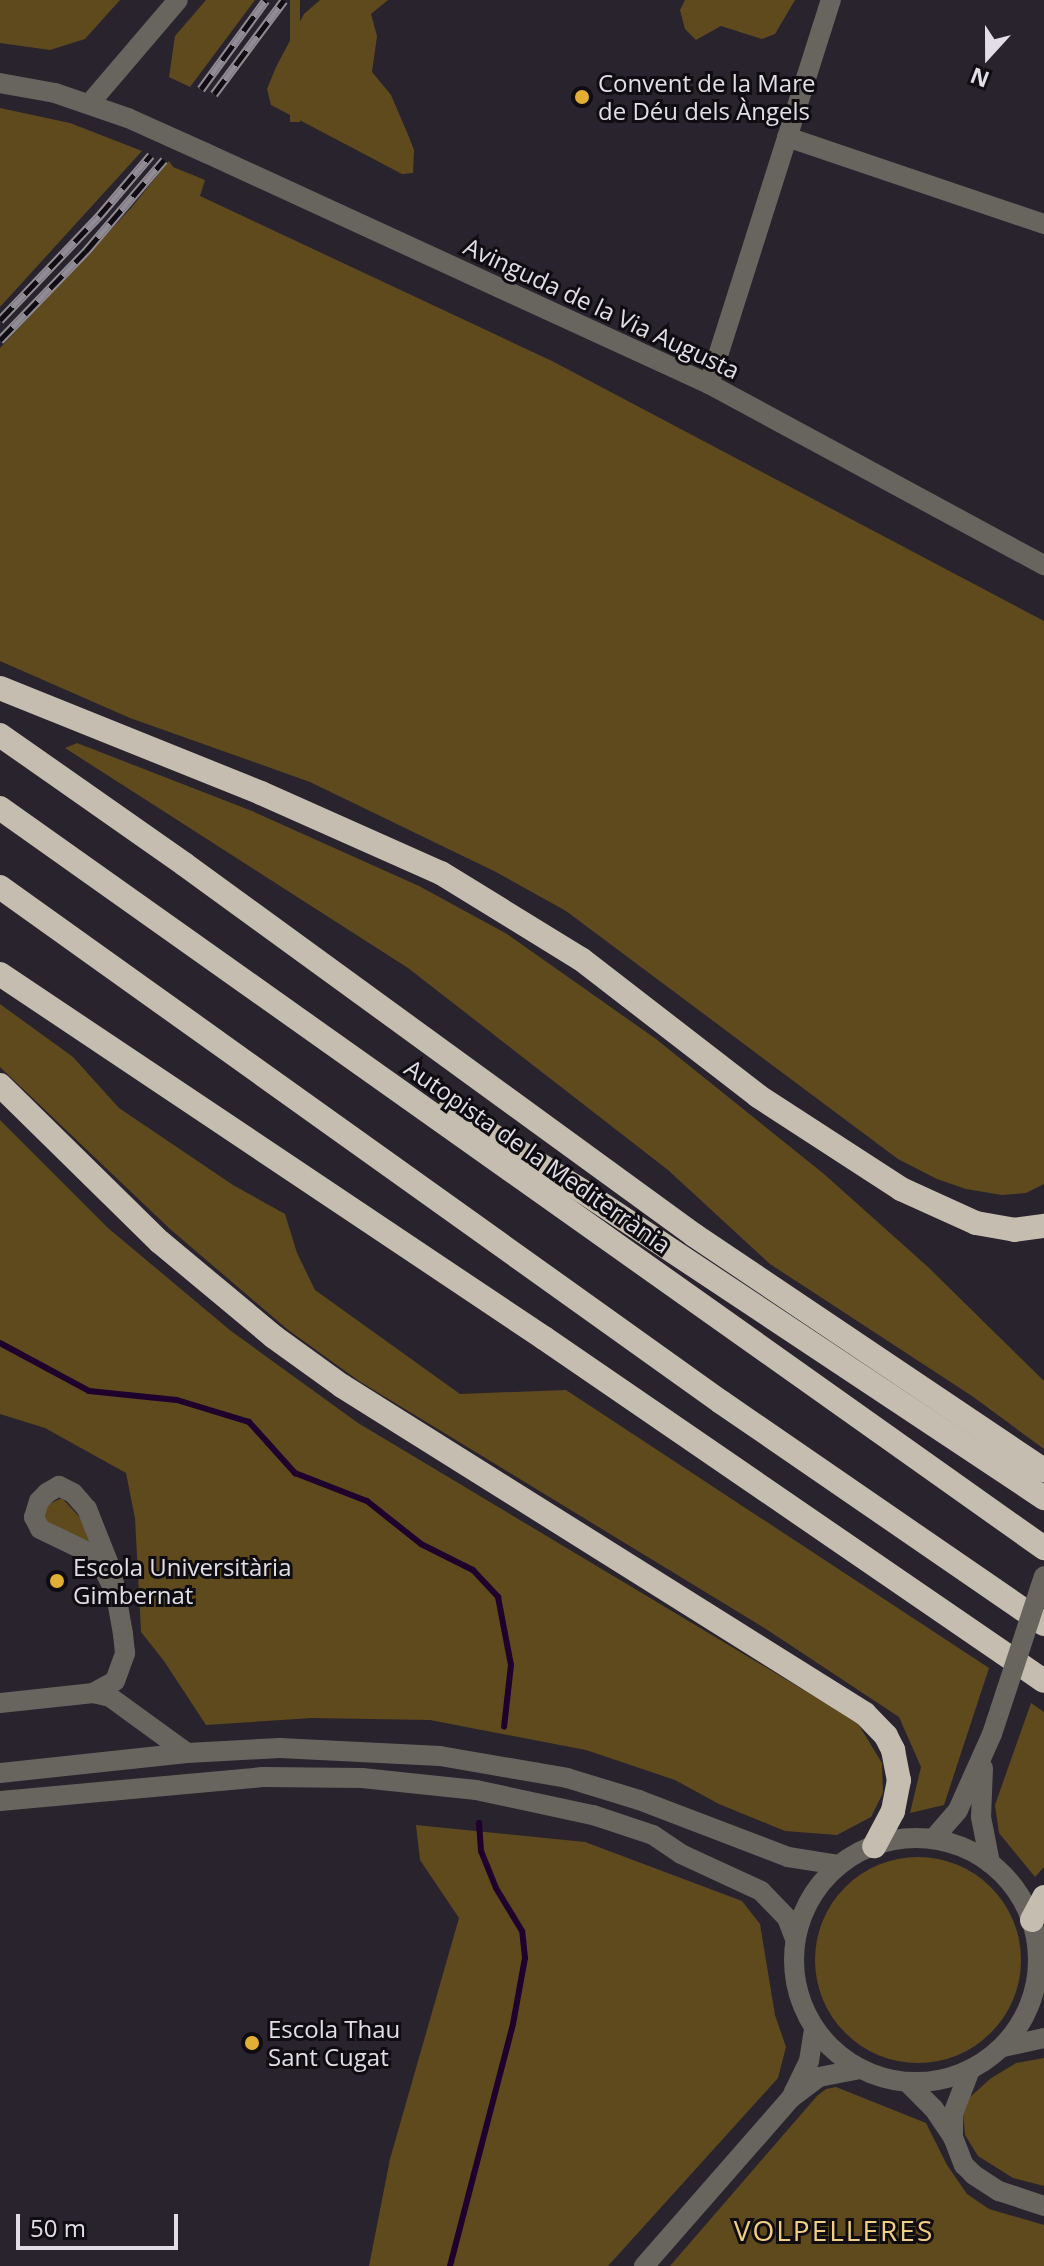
<!DOCTYPE html>
<meta charset="utf-8">
<style>
body{margin:0}
#map{position:relative;width:1044px;height:2266px;overflow:hidden;background:#29232d;font-family:"Open Sans",sans-serif}
div>[style]{position:absolute}
.green>*{inset:0;background:#5f4a1e;transform-origin:0 0}
.round{border-radius:50%}
.stream>*{height:6px;margin:-3px;padding:0 3px;transform-origin:3px;border-radius:3px;background:#1e012c}
.minor>*{height:20px;margin:-10px;padding:0 10px;transform-origin:10px;border-radius:10px;background:#68655f}
.minor>.ring{margin:-10px;padding:0;box-sizing:content-box;background:none;border:20px solid #68655f;border-radius:50%}
.highway>*{height:24px;margin:-12px;padding:0 12px;transform-origin:12px;border-radius:12px;background:#c5beb0}
.rail>*{height:9px;margin-top:-4.5px;transform-origin:0;background:repeating-linear-gradient(90deg,#100d12 0 18px,#918c94 0 36px);box-sizing:border-box;border-block:2px solid #918c94}
.minor-bridge>*{height:20px;margin:-10px;padding:0 10px;transform-origin:10px;border-radius:10px;background:#68655f}
.dots>*{width:22px;height:22px;translate:-50% -50%;box-sizing:border-box;border:4px solid #100d12;border-radius:50%}
span{translate:-50% -50%;white-space:nowrap;text-align:center;line-height:1.15;-webkit-text-stroke:6px #100d12;paint-order:stroke}
.poi-label{font-size:24px;color:#e2dee5}
.left{translate:0 -50%;text-align:left}
.street-label{font-size:24px;color:#e2dee5}
.quarter-label{font-size:28px;color:#f2cd84;letter-spacing:2px}
.north{position:absolute;left:948px;top:16px;width:80px;height:80px;-webkit-text-stroke:6px #100d12;paint-order:stroke;rotate:201deg;font-size:22px;font-weight:700;line-height:32px;text-align:center;color:#e2dee5}
.north::after{content:'';display:block;margin:auto;width:28px;height:36px;background:#e2dee5;clip-path:polygon(50% 0,100% 100%,50% 72%,0 100%)}
.scale{position:absolute;left:16px;top:2214px;width:162px;height:36px;box-sizing:border-box;border:4px solid #e2dee5;border-top:0;padding-left:10px;font-size:24px;line-height:28px;white-space:nowrap;color:#e2dee5;-webkit-text-stroke:6px #100d12;paint-order:stroke}
</style>
<div id="map">
<div class="green">
<div style="clip-path:polygon(0 0,120px 0,85px 39px,50px 50px,0 43px)"></div>
<div style="clip-path:polygon(206px 0,255px 0,190px 87px,169px 77px,175px 36px)"></div>
<div style="left:290px;top:0;width:10px;height:122px"></div>
<div style="clip-path:polygon(320px 0,388px 0,371px 14px,377px 36px,372px 72px,391px 95px,409px 137px,414px 150px,413px 173px,402px 174px,271px 105px,267px 89px,276px 67px,304px 14px)"></div>
<div style="clip-path:polygon(685px 0,795px 0,775px 34px,762px 39px,721px 26px,696px 40px,685px 29px,680px 10px)"></div>
<div style="clip-path:polygon(0 108px,70px 123px,142px 151px,0 307px)"></div>
<div style="clip-path:polygon(169px 161px,173px 167px,205px 180px,200px 196px,552px 361px,1044px 621px,1044px 1184px,1026px 1193px,1002px 1195px,966px 1189px,937px 1179px,898px 1159px,566px 911px,496px 872px,310px 782px,130px 718px,0 661px,0 348px,131px 208px)"></div>
<div style="clip-path:polygon(77px 743px,252px 811px,419px 886px,507px 934px,656px 1039px,824px 1174px,928px 1267px,1044px 1381px,1044px 1449px,972px 1396px,770px 1264px,668px 1170px,408px 968px,65px 748px)"></div>
<div style="clip-path:polygon(0 1004px,73px 1057px,119px 1108px,233px 1185px,285px 1214px,297px 1253px,315px 1290px,460px 1394px,566px 1390px,989px 1668px,944px 1805px,910px 1813px,921px 1767px,899px 1717px,766px 1629px,359px 1381px,287px 1329px,170px 1229px,0 1067px)"></div>
<div style="clip-path:polygon(0 1120px,108px 1228px,231px 1331px,358px 1423px,857px 1722px,882px 1763px,883px 1793px,871px 1817px,837px 1835px,785px 1831px,719px 1804px,675px 1780px,586px 1750px,430px 1720px,312px 1718px,206px 1725px,164px 1661px,141px 1632px,135px 1518px,126px 1473px,45px 1428px,0 1414px)"></div>
<div style="clip-path:polygon(62px 1498px,84px 1522px,90px 1543px,43px 1521px,47px 1505px)"></div>
<div style="clip-path:polygon(1031px 1703px,1044px 1712px,1044px 1867px,1035px 1877px,999px 1833px,995px 1805px)"></div>
<div style="clip-path:polygon(416px 1825px,585px 1842px,742px 1901px,760px 1924px,775px 2015px,786px 2047px,778px 2078px,608px 2266px,369px 2266px,390px 2159px,459px 1918px,420px 1860px)"></div>
<div class="round" style="left:815px;top:1857px;width:206px;height:206px"></div>
<div style="clip-path:polygon(1044px 2058px,1044px 2186px,1013px 2178px,978px 2156px,965px 2135px,963px 2115px,969px 2098px,990px 2079px,1016px 2063px)"></div>
<div style="clip-path:polygon(836px 2087px,926px 2123px,947px 2165px,967px 2194px,989px 2209px,1044px 2225px,1044px 2266px,670px 2266px,817px 2096px,826px 2089px)"></div>
</div>
<div class="stream">
<div style="left:0;top:1343px;width:101px;rotate:28.3deg"></div>
<div style="left:89px;top:1391px;width:88px;rotate:5.8deg"></div>
<div style="left:177px;top:1400px;width:75px;rotate:17deg"></div>
<div style="left:249px;top:1422px;width:69px;rotate:48deg"></div>
<div style="left:295px;top:1473px;width:77px;rotate:21.3deg"></div>
<div style="left:367px;top:1501px;width:69px;rotate:38.5deg"></div>
<div style="left:421px;top:1544px;width:58px;rotate:26.6deg"></div>
<div style="left:473px;top:1570px;width:37px;rotate:47deg"></div>
<div style="left:498px;top:1597px;width:69px;rotate:79.2deg"></div>
<div style="left:511px;top:1665px;width:62px;rotate:96.4deg"></div>
<div style="left:450px;top:2266px;width:250px;rotate:-75.4deg"></div>
<div style="left:513px;top:2024px;width:67px;rotate:-79.7deg"></div>
<div style="left:525px;top:1958px;width:27px;rotate:-96deg"></div>
<div style="left:522px;top:1931px;width:50px;rotate:-121.2deg"></div>
<div style="left:496px;top:1888px;width:40px;rotate:-112deg"></div>
<div style="left:481px;top:1851px;width:28px;rotate:-94deg"></div>
</div>
<div class="minor">
<div style="left:0;top:83px;width:56px;rotate:10.3deg"></div>
<div style="left:55px;top:93px;width:77px;rotate:18.9deg"></div>
<div style="left:90px;top:103px;width:135px;rotate:-49.5deg"></div>
<div style="left:787px;top:137px;width:271px;rotate:18.7deg"></div>
<div style="left:206px;top:153px;width:554px;rotate:24.67deg"></div>
<div style="left:709px;top:384px;width:381px;rotate:28.4deg"></div>
<div style="left:709px;top:384px;width:403px;rotate:-72.4deg"></div>
<div style="left:93px;top:1693px;width:25px;rotate:-29deg"></div>
<div style="left:115px;top:1681px;width:30px;rotate:-70deg"></div>
<div style="left:125px;top:1653px;width:19px;rotate:-96deg"></div>
<div style="left:123px;top:1634px;width:63px;rotate:-100.1deg"></div>
<div style="left:112px;top:1572px;width:68px;rotate:-111.6deg"></div>
<div style="left:87px;top:1509px;width:21px;rotate:-131deg"></div>
<div style="left:73px;top:1493px;width:16px;rotate:-153deg"></div>
<div style="left:59px;top:1486px;width:14px;rotate:150deg"></div>
<div style="left:47px;top:1493px;width:11px;rotate:135deg"></div>
<div style="left:39px;top:1501px;width:17px;rotate:107deg"></div>
<div style="left:34px;top:1517px;width:13px;rotate:63deg"></div>
<div style="left:40px;top:1529px;width:53px;rotate:25.6deg"></div>
<div style="left:88px;top:1552px;width:16px;rotate:40deg"></div>
<div style="left:100px;top:1562px;width:33px;rotate:63deg"></div>
<div style="left:0;top:1703px;width:94px;rotate:-6.1deg"></div>
<div style="left:93px;top:1693px;width:17px;rotate:13deg"></div>
<div style="left:110px;top:1697px;width:95px;rotate:36deg"></div>
<div style="left:983px;top:1768px;width:49px;rotate:92.3deg"></div>
<div style="left:981px;top:1817px;width:47px;rotate:78.9deg"></div>
<div style="left:0;top:1773px;width:188px;rotate:-6.1deg"></div>
<div style="left:187px;top:1753px;width:93px;rotate:-3.1deg"></div>
<div style="left:280px;top:1748px;width:160px;rotate:2.9deg"></div>
<div style="left:440px;top:1756px;width:129px;rotate:9.8deg"></div>
<div style="left:567px;top:1778px;width:75px;rotate:17deg"></div>
<div style="left:639px;top:1800px;width:160px;rotate:20.9deg"></div>
<div style="left:788px;top:1857px;width:52px;rotate:8.9deg"></div>
<div style="left:0;top:1801px;width:264px;rotate:-5.2deg"></div>
<div style="left:263px;top:1777px;width:99px;rotate:0.6deg"></div>
<div style="left:362px;top:1778px;width:115px;rotate:6deg"></div>
<div style="left:476px;top:1790px;width:120px;rotate:12.1deg"></div>
<div style="left:593px;top:1815px;width:63px;rotate:18.4deg"></div>
<div style="left:653px;top:1835px;width:34px;rotate:34deg"></div>
<div style="left:681px;top:1854px;width:88px;rotate:24.8deg"></div>
<div style="left:761px;top:1891px;width:37px;rotate:46deg"></div>
<div style="left:787px;top:1918px;width:22px;rotate:69deg"></div>
<div class="ring" style="left:794px;top:1838px;width:224px;height:224px"></div>
<div style="left:933px;top:1839px;width:38px;rotate:-49deg"></div>
<div style="left:958px;top:1810px;width:83px;rotate:-65.9deg"></div>
<div style="left:1003px;top:2047px;width:42px;rotate:-12.4deg"></div>
<div style="left:907px;top:2082px;width:38px;rotate:45deg"></div>
<div style="left:934px;top:2109px;width:34px;rotate:56deg"></div>
<div style="left:953px;top:2137px;width:30px;rotate:69deg"></div>
<div style="left:964px;top:2165px;width:14px;rotate:45deg"></div>
<div style="left:974px;top:2175px;width:30px;rotate:33deg"></div>
<div style="left:999px;top:2191px;width:47px;rotate:18.4deg"></div>
<div style="left:793px;top:2094px;width:37px;rotate:-64deg"></div>
<div style="left:809px;top:2061px;width:33px;rotate:-81deg"></div>
<div style="left:953px;top:2137px;width:23px;rotate:-90deg"></div>
<div style="left:953px;top:2114px;width:47px;rotate:-68.9deg"></div>
<div style="left:644px;top:2266px;width:223px;rotate:-48.8deg"></div>
<div style="left:791px;top:2098px;width:35px;rotate:-37deg"></div>
<div style="left:819px;top:2077px;width:42px;rotate:-11deg"></div>
</div>
<div class="highway">
<div style="left:0;top:688px;width:281px;rotate:21.9deg"></div>
<div style="left:261px;top:793px;width:197px;rotate:24deg"></div>
<div style="left:441px;top:873px;width:164px;rotate:31.6deg"></div>
<div style="left:581px;top:959px;width:224px;rotate:37.7deg"></div>
<div style="left:758px;top:1096px;width:171px;rotate:33deg"></div>
<div style="left:901px;top:1189px;width:82px;rotate:24.4deg"></div>
<div style="left:976px;top:1223px;width:39px;rotate:10deg"></div>
<div style="left:1014px;top:1230px;width:30px;rotate:-8deg"></div>
<div style="left:0;top:735px;width:225px;rotate:35deg"></div>
<div style="left:184px;top:864px;width:631px;rotate:36.03deg"></div>
<div style="left:694px;top:1235px;width:422px;rotate:33.9deg"></div>
<div style="left:0;top:808px;width:1280px;rotate:35.33deg"></div>
<div style="left:0;top:887px;width:886px;rotate:35.54deg"></div>
<div style="left:721px;top:1402px;width:392px;rotate:34.5deg"></div>
<div style="left:0;top:974px;width:655px;rotate:33.79deg"></div>
<div style="left:544px;top:1338px;width:606px;rotate:34.45deg"></div>
<div style="left:0;top:1085px;width:224px;rotate:44.5deg"></div>
<div style="left:160px;top:1242px;width:148px;rotate:39.8deg"></div>
<div style="left:274px;top:1337px;width:84px;rotate:35.8deg"></div>
<div style="left:342px;top:1386px;width:617px;rotate:32.09deg"></div>
<div style="left:865px;top:1714px;width:30px;rotate:46deg"></div>
<div style="left:886px;top:1736px;width:16px;rotate:63deg"></div>
<div style="left:893px;top:1750px;width:31px;rotate:79deg"></div>
<div style="left:899px;top:1780px;width:32px;rotate:101deg"></div>
<div style="left:893px;top:1811px;width:40px;rotate:118deg"></div>
<div style="left:450px;top:1109px;width:155px;rotate:31.8deg"></div>
<div style="left:582px;top:1191px;width:555px;rotate:33.6deg"></div>
<div style="left:1032px;top:1920px;width:26px;rotate:-62deg"></div>
</div>
<div class="rail">
<div style="left:201px;top:89px;width:110px;rotate:-53.9deg"></div>
<div style="left:214px;top:94px;width:117px;rotate:-53.3deg"></div>
<div style="left:0;top:320px;width:144px;rotate:-46.4deg"></div>
<div style="left:99px;top:216px;width:80px;rotate:-49.6deg"></div>
<div style="left:0;top:340px;width:124px;rotate:-46deg"></div>
<div style="left:86px;top:251px;width:120px;rotate:-49.4deg"></div>
</div>
<div class="minor-bridge">
<div style="left:128px;top:118px;width:85px;rotate:24.2deg"></div>
<div style="left:992px;top:1734px;width:166px;rotate:-71.8deg"></div>
</div>
<div class="dots">
<div style="left:582px;top:97px;background:#e3ae35"></div>
<div style="left:57px;top:1581px;background:#e3ae35"></div>
<div style="left:252px;top:2043px;background:#e3ae35"></div>
</div>
<div class="poi-label">
<span class="left" style="left:598px;top:97px">Convent de la Mare<br>de Déu dels Àngels</span>
<span class="left" style="left:73px;top:1581px">Escola Universitària<br>Gimbernat</span>
<span class="left" style="left:268px;top:2043px">Escola Thau<br>Sant Cugat</span>
</div>
<div class="street-label">
<span style="left:602px;top:308px;rotate:25deg">Avinguda de la Via Augusta</span>
<span style="left:538px;top:1156px;rotate:35deg">Autopista de la Mediterrània</span>
</div>
<div class="quarter-label">
<span style="left:834px;top:2230px">VOLPELLERES</span>
</div>
<div class="north">N</div>
<div class="scale">50 m</div>
</div>
